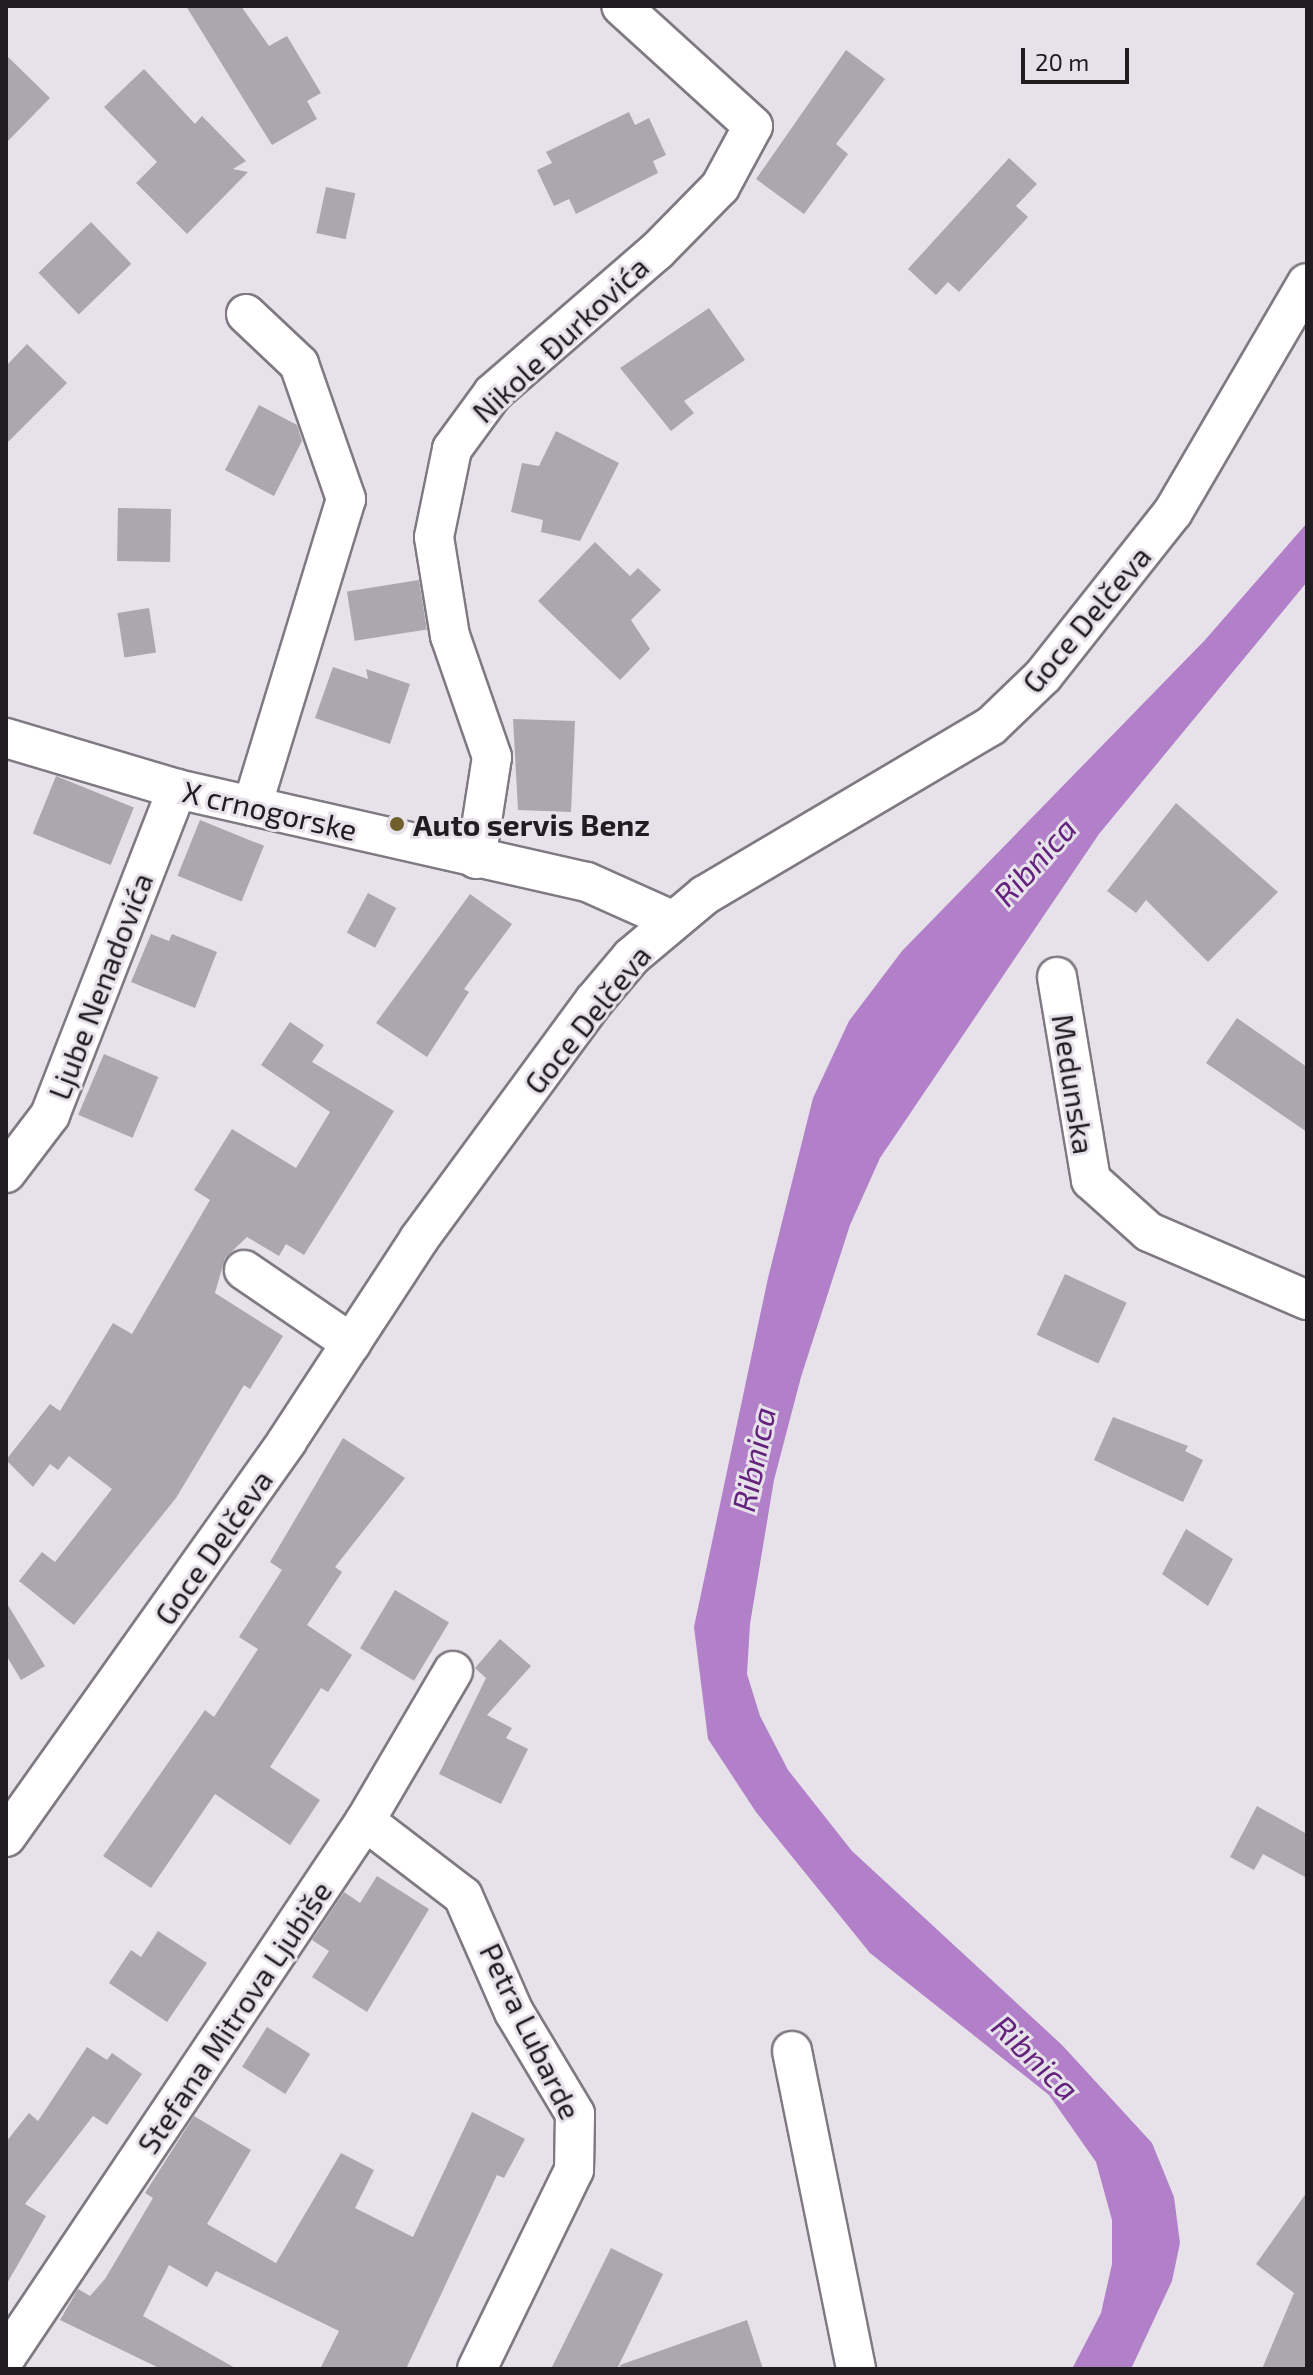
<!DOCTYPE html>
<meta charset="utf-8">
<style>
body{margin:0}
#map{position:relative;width:1313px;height:2375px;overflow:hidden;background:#e7e1ea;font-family:"Exo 2",sans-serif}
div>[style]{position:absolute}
.water>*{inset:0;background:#b27fc9}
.building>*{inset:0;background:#aca6af;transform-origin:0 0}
.roads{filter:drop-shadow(2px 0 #7f7a82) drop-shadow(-2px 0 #7f7a82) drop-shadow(0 2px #7f7a82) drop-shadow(0 -2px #7f7a82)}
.minor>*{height:38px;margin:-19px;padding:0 19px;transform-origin:19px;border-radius:19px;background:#fff}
.dots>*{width:22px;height:22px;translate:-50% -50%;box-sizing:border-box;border:4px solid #e7e1ea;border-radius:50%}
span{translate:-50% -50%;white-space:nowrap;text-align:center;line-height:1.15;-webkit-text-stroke:6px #e7e1ea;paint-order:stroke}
.street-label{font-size:30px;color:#1f1d20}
.poi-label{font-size:30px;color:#1f1d20;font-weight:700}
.left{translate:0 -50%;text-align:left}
.water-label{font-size:32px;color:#63237c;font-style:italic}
.frame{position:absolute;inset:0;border:8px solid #1f1d20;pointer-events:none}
.scale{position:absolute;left:1021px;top:48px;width:108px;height:36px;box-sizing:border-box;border:4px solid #1f1d20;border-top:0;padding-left:10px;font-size:24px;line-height:28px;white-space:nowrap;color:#1f1d20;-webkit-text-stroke:6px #e7e1ea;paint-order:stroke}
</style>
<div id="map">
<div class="water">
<div style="clip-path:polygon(1307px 523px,1307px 582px,1099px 834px,880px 1158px,850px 1225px,801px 1377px,774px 1480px,750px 1624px,747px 1674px,760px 1716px,788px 1770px,852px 1851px,1062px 2045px,1152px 2143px,1174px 2197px,1180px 2243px,1172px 2281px,1131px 2369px,1072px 2369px,1101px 2313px,1112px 2264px,1112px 2220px,1096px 2162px,1049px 2095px,870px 1953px,756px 1812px,708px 1739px,694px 1627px,768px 1278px,813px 1098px,849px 1021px,902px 951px,1205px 640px)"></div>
</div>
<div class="building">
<div style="clip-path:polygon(186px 6px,241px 6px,269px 46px,287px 36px,321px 93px,307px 101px,317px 119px,272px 145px)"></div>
<div style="clip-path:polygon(846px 50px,885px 79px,836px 144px,848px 154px,804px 214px,756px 179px)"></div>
<div style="clip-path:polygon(6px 55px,50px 98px,6px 143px)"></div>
<div style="clip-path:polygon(144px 69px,195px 124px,202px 116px,246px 161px,233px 169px,248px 172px,187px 234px,136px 183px,157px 162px,104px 107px)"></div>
<div style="clip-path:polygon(629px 112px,635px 125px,649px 118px,666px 155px,653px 161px,658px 173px,576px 214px,569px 199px,554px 206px,537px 170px,552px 163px,546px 152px)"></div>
<div style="clip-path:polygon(1009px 158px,1037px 184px,1016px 206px,1028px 217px,959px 292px,948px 282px,936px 295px,908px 269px)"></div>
<div style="left:326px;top:187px;width:30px;height:47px;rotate:12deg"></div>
<div style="left:91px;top:222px;width:58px;height:73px;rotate:46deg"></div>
<div style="clip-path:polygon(709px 308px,745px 360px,684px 401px,694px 413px,671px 431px,620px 368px)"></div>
<div style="clip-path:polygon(27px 344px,67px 383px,6px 444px,6px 366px)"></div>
<div style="clip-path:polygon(259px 405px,297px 425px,302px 441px,274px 496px,225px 470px)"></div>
<div style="clip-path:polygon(556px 431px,619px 463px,580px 541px,541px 532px,543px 520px,511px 512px,522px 463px,539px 466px)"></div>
<div style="left:118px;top:508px;width:53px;height:53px;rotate:1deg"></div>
<div style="clip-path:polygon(595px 542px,630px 576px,638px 568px,661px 590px,631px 620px,650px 649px,620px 680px,538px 601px)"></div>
<div style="left:419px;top:580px;width:50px;height:73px;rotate:81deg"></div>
<div style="left:149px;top:608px;width:45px;height:32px;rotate:81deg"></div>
<div style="clip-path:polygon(333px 667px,368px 679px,366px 669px,410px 684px,390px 744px,315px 718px)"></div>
<div style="clip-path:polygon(513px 719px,575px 721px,571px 812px,518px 810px)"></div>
<div style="left:56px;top:776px;width:84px;height:62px;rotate:22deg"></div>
<div style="clip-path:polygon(1176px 803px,1278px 892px,1208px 962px,1146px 900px,1136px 913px,1107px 891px)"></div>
<div style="left:200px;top:820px;width:69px;height:60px;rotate:22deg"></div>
<div style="left:368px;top:893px;width:32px;height:45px;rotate:28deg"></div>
<div style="clip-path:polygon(470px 894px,512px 924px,464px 989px,469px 992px,427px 1057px,376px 1023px)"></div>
<div style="clip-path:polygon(151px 934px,169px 941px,172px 934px,217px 952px,195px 1008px,131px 982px)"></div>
<div style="clip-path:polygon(1237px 1018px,1307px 1067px,1307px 1132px,1206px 1063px)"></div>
<div style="clip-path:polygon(290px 1022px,324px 1045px,312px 1062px,394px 1111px,304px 1255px,286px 1244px,279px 1256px,247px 1237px,225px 1258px,215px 1293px,283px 1336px,250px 1389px,244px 1385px,176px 1498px,74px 1625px,19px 1581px,42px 1552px,55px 1562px,112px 1489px,69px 1456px,58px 1470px,50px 1464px,33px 1487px,6px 1460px,50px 1404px,60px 1411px,113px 1323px,132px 1334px,210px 1200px,194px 1190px,232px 1129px,296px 1168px,330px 1112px,261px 1065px)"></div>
<div style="left:104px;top:1054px;width:59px;height:66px;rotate:23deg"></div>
<div style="left:1065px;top:1274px;width:68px;height:67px;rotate:25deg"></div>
<div style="clip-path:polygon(1113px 1417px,1188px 1446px,1185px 1451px,1203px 1460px,1183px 1502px,1094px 1460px)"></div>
<div style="clip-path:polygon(343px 1438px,405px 1478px,335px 1567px,342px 1572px,307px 1625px,352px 1655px,328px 1692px,321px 1688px,270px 1767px,320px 1800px,290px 1845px,215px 1794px,151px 1888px,103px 1856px,205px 1710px,214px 1717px,258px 1649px,239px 1637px,282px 1570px,270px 1562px)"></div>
<div style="clip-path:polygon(1186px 1529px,1233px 1559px,1208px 1606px,1162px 1574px)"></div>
<div style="left:395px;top:1590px;width:63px;height:68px;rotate:31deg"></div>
<div style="clip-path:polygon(6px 1602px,45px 1666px,21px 1680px,6px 1655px)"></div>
<div style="clip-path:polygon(500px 1639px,531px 1666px,487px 1715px,512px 1728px,506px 1738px,528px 1749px,501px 1804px,439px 1774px,486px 1678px,475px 1668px)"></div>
<div style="clip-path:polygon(1257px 1806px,1307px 1834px,1307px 1878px,1263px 1854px,1254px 1870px,1230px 1857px)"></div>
<div style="clip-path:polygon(377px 1876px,429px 1909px,367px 2012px,312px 1977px,329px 1951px,312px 1940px,344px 1892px,360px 1903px)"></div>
<div style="clip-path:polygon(158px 1931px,207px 1963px,167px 2022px,109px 1983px,131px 1950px,141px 1957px)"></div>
<div style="left:267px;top:2027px;width:51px;height:47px;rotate:32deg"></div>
<div style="clip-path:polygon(87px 2047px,107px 2060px,112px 2053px,142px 2074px,107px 2125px,93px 2116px,25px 2204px,46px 2216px,6px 2285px,6px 2142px,29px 2113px,38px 2121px)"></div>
<div style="clip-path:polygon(472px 2112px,525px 2139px,504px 2178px,497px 2175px,406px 2369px,320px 2369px,339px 2331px,216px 2271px,207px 2287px,169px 2265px,143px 2316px,237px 2369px,161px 2369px,60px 2320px,78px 2289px,90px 2296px,105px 2279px,153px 2198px,145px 2193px,194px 2116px,251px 2150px,207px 2224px,276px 2263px,341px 2153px,374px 2170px,355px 2208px,413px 2237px)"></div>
<div style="clip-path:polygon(1307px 2192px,1307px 2369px,1262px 2369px,1294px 2293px,1256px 2264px)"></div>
<div style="clip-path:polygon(611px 2248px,663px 2274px,617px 2369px,551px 2369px)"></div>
<div style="clip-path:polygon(747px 2320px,763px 2369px,621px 2369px,620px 2365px)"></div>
</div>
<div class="roads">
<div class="minor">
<div style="left:246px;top:314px;width:73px;rotate:43.3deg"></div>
<div style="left:299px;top:364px;width:143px;rotate:70.8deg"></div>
<div style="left:346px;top:499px;width:321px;rotate:107deg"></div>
<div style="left:6px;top:738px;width:178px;rotate:16.6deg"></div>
<div style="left:177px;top:789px;width:420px;rotate:12.8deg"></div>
<div style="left:587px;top:882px;width:93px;rotate:24.1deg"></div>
<div style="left:476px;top:859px;width:103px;rotate:-81.1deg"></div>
<div style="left:492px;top:757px;width:128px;rotate:-109.1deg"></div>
<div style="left:450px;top:636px;width:100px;rotate:-99.2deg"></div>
<div style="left:434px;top:537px;width:90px;rotate:-78.4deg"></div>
<div style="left:452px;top:449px;width:69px;rotate:-53.8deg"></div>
<div style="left:493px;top:393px;width:217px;rotate:-40.9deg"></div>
<div style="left:657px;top:251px;width:90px;rotate:-45.5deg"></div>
<div style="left:720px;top:187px;width:69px;rotate:-61.6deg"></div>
<div style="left:753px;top:126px;width:178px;rotate:-137.7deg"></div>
<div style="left:1057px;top:977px;width:206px;rotate:80.5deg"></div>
<div style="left:1091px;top:1180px;width:78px;rotate:41.9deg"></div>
<div style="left:1149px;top:1232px;width:172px;rotate:23.3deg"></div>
<div style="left:6px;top:1173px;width:73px;rotate:-52.8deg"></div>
<div style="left:50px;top:1115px;width:350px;rotate:-68.7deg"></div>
<div style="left:244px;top:1270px;width:130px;rotate:34.3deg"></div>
<div style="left:365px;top:1821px;width:123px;rotate:37.4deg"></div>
<div style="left:463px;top:1896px;width:127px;rotate:66.3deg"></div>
<div style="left:514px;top:2012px;width:119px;rotate:59.1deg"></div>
<div style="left:575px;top:2114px;width:56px;rotate:91deg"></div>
<div style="left:574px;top:2170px;width:221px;rotate:116deg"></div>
<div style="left:6px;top:1837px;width:486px;rotate:-54.6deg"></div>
<div style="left:287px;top:1441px;width:241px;rotate:-56.8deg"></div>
<div style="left:419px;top:1239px;width:295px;rotate:-53.7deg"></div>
<div style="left:594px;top:1001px;width:57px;rotate:-49.9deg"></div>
<div style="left:631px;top:957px;width:97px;rotate:-40deg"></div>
<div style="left:705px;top:895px;width:332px;rotate:-30.6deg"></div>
<div style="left:991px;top:726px;width:72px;rotate:-43.9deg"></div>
<div style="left:1043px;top:676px;width:209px;rotate:-51.6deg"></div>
<div style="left:1173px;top:512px;width:265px;rotate:-59.7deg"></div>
<div style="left:792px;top:2051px;width:324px;rotate:78.6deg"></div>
<div style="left:6px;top:2357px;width:645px;rotate:-56.19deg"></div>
<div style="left:365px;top:1821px;width:174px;rotate:-59.6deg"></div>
</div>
</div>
<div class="dots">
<div style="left:397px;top:824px;background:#71602e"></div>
</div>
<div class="street-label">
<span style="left:560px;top:339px;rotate:-43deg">Nikole Đurkovića</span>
<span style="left:1086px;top:619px;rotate:-50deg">Goce Delčeva</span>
<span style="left:270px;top:810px;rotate:13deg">X crnogorske</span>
<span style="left:100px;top:986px;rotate:-69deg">Ljube Nenadovića</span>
<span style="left:587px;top:1019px;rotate:-51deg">Goce Delčeva</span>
<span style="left:1074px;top:1084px;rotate:81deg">Medunska</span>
<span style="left:213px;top:1547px;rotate:-55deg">Goce Delčeva</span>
<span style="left:234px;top:2017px;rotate:-56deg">Stefana Mitrova Ljubiše</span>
<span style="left:531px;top:2031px;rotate:64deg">Petra Lubarde</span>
</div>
<div class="poi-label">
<span class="left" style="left:413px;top:824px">Auto servis Benz</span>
</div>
<div class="water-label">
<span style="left:1034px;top:861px;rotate:-48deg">Ribnica</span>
<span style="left:753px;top:1459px;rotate:-78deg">Ribnica</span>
<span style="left:1036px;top:2057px;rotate:44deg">Ribnica</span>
</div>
<div class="frame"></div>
<div class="scale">20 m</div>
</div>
